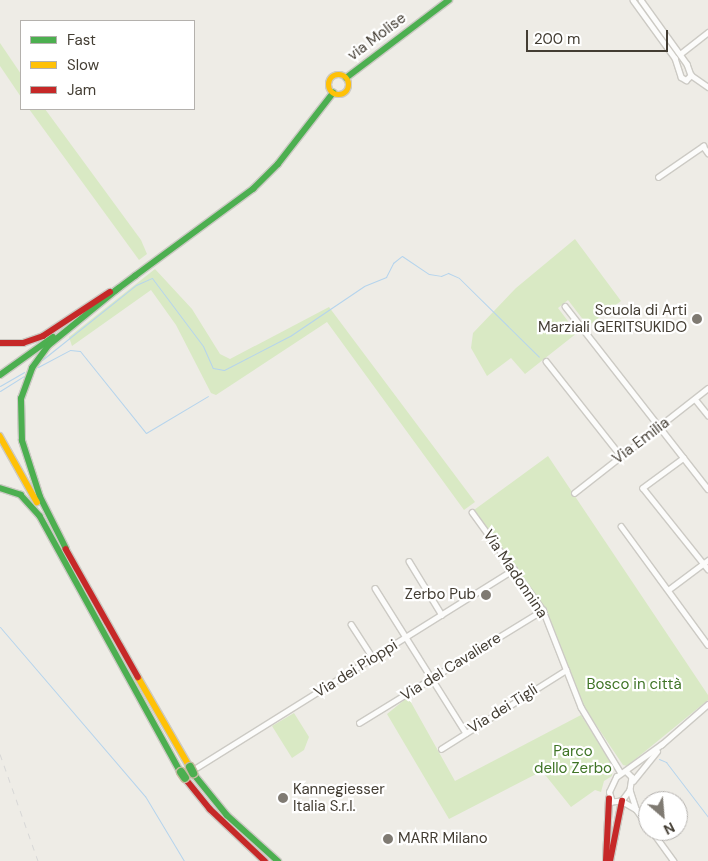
<!DOCTYPE html>
<meta charset="utf-8">
<style>
body{margin:0}
#map{position:relative;width:708px;height:861px;overflow:hidden;background:#eeece6;font-family:"DM Sans",sans-serif}
div>[style]{position:absolute}
.green>*{inset:0;background:#d9e9c4}
.stream>*{height:1px;margin:-0.5px;padding:0 0.5px;transform-origin:0.5px;border-radius:0.5px;background:#b5d4ed}
.roads{filter:drop-shadow(1px 0 #cccac4) drop-shadow(-1px 0 #cccac4) drop-shadow(0 1px #cccac4) drop-shadow(0 -1px #cccac4)}
.street>*{height:4.5px;margin:-2.25px;padding:0 2.25px;transform-origin:2.25px;border-radius:2.25px;background:#fcfcfb}
.fast>*{height:5.5px;margin:-2.75px;padding:0 2.75px;transform-origin:2.75px;border-radius:2.75px;background:#4caf50}
.slow>*{height:5.5px;margin:-2.75px;padding:0 2.75px;transform-origin:2.75px;border-radius:2.75px;background:#ffc107}
.slow>.ring{margin:-2.75px;padding:0;box-sizing:content-box;background:none;border:5.5px solid #ffc107;border-radius:50%}
.jam>*{height:5.5px;margin:-2.75px;padding:0 2.75px;transform-origin:2.75px;border-radius:2.75px;background:#c62828}
.rail>*{height:1px;margin-top:-0.5px;transform-origin:0;background:repeating-linear-gradient(90deg,#d8d8d7 0 6px,transparent 0 12px)}
.bridges{filter:drop-shadow(1px 0 #c6baa1) drop-shadow(-1px 0 #c6baa1) drop-shadow(0 1px #c6baa1) drop-shadow(0 -1px #c6baa1)}
.fast-bridge>*{height:8px;margin:-4px;padding:0 4px;transform-origin:4px;border-radius:4px;background:#4caf50}
.dots>*{width:14px;height:14px;translate:-50% -50%;box-sizing:border-box;border:2px solid #fff;border-radius:50%}
span{translate:-50% -50%;white-space:nowrap;text-align:center;line-height:1.15;-webkit-text-stroke:4.5px #fff;paint-order:stroke}
.street-label{font-size:15px;color:#433d33}
.poi-label{font-size:15px;color:#433d33}
.right{translate:-100% -50%;text-align:right}
.left{translate:0 -50%;text-align:left}
.park-label{font-size:15px;color:#3f7426}
.legend{position:absolute;left:20px;top:20px;width:175px;height:90px;box-sizing:border-box;background:#fff;border:1px solid #b4b1ad;margin:0;padding:6px 9px;list-style:none;font-size:15px;color:#433d33}
.legend li{display:flex;align-items:center;gap:10px;height:25px}
.legend b{width:25px;border:1px solid #b4b1ad}
.north{position:absolute;left:638px;top:791px;width:50px;height:50px;box-sizing:border-box;background:#fff;border:1px solid #b4b1ad;border-radius:50%;rotate:153deg;font-size:14px;font-weight:700;line-height:20px;text-align:center;color:#433d33}
.north::after{content:'';display:block;margin:auto;width:18px;height:22px;background:#7f7a72;clip-path:polygon(50% 0,100% 100%,50% 72%,0 100%)}
.scale{position:absolute;left:526px;top:30px;width:142px;height:22px;box-sizing:border-box;border:2px solid #433d33;border-top:0;padding-left:6px;font-size:15px;line-height:18px;white-space:nowrap;color:#433d33;-webkit-text-stroke:4px #fff;paint-order:stroke}
</style>
<div id="map">
<div class="green">
<div style="clip-path:polygon(0 43px,21px 74px,21px 97px,0 66px)"></div>
<div style="clip-path:polygon(29px 109px,45px 109px,141px 240px,147px 254px,139px 260px)"></div>
<div style="clip-path:polygon(575px 239px,621px 301px,588px 326px,568px 300px,558px 308px,577px 333px,525px 374px,511px 358px,487px 376px,471px 348px,473px 333px,516px 288px)"></div>
<div style="clip-path:polygon(155px 269px,192px 309px,220px 354px,230px 359px,329px 307px,475px 502px,464px 510px,327px 322px,216px 395px,211px 393px,176px 325px,151px 290px,72px 346px,69px 337px)"></div>
<div style="clip-path:polygon(548px 456px,708px 695px,708px 700px,627px 766px,623px 765px,584px 707px,547px 611px,474px 510px)"></div>
<div style="clip-path:polygon(408px 697px,455px 781px,581px 715px,613px 766px,612px 776px,604px 781px,601px 792px,595px 790px,571px 807px,542px 771px,449px 819px,387px 714px)"></div>
<div style="clip-path:polygon(294px 713px,309px 737px,304px 750px,292px 758px,272px 726px)"></div>
</div>
<div class="stream">
<div style="left:42px;top:360px;width:120px;rotate:-38.6deg"></div>
<div style="left:136px;top:285px;width:17px;rotate:-24deg"></div>
<div style="left:152px;top:278px;width:85px;rotate:53.1deg"></div>
<div style="left:203px;top:346px;width:24px;rotate:66deg"></div>
<div style="left:213px;top:368px;width:11px;rotate:10deg"></div>
<div style="left:224px;top:370px;width:74px;rotate:-27.3deg"></div>
<div style="left:290px;top:336px;width:89px;rotate:-34deg"></div>
<div style="left:364px;top:286px;width:24px;rotate:-22deg"></div>
<div style="left:386px;top:277px;width:16px;rotate:-63deg"></div>
<div style="left:393px;top:263px;width:11px;rotate:-38deg"></div>
<div style="left:402px;top:256px;width:32px;rotate:34deg"></div>
<div style="left:429px;top:274px;width:12px;rotate:9deg"></div>
<div style="left:441px;top:276px;width:8px;rotate:-23deg"></div>
<div style="left:448px;top:273px;width:12px;rotate:24deg"></div>
<div style="left:459px;top:278px;width:112px;rotate:44.6deg"></div>
<div style="left:38px;top:367px;width:36px;rotate:-28deg"></div>
<div style="left:70px;top:350px;width:10px;rotate:6deg"></div>
<div style="left:80px;top:351px;width:105px;rotate:51.2deg"></div>
<div style="left:146px;top:433px;width:72px;rotate:-30.8deg"></div>
<div style="left:0;top:386px;width:28px;rotate:-30deg"></div>
<div style="left:0;top:391px;width:28px;rotate:-32deg"></div>
<div style="left:0;top:627px;width:223px;rotate:49.4deg"></div>
<div style="left:145px;top:796px;width:76px;rotate:59deg"></div>
<div style="left:659px;top:759px;width:8px;rotate:23deg"></div>
<div style="left:666px;top:762px;width:69px;rotate:52.6deg"></div>
</div>
<div class="roads">
<div class="street">
<div style="left:633px;top:0;width:72px;rotate:54.1deg"></div>
<div style="left:675px;top:58px;width:20px;rotate:72deg"></div>
<div style="left:681px;top:77px;width:6px;rotate:31deg"></div>
<div style="left:686px;top:80px;width:7px;rotate:-45deg"></div>
<div style="left:641px;top:0;width:79px;rotate:54.3deg"></div>
<div style="left:687px;top:64px;width:12px;rotate:70deg"></div>
<div style="left:680px;top:54px;width:36px;rotate:-38deg"></div>
<div style="left:691px;top:75px;width:21px;rotate:35deg"></div>
<div style="left:658px;top:177px;width:55px;rotate:-34.6deg"></div>
<div style="left:703px;top:146px;width:9px;rotate:54deg"></div>
<div style="left:565px;top:306px;width:232px;rotate:52deg"></div>
<div style="left:546px;top:361px;width:121px;rotate:51.7deg"></div>
<div style="left:695px;top:399px;width:21px;rotate:51deg"></div>
<div style="left:684px;top:458px;width:51px;rotate:143.8deg"></div>
<div style="left:643px;top:488px;width:104px;rotate:51.3deg"></div>
<div style="left:574px;top:493px;width:170px;rotate:-38.1deg"></div>
<div style="left:472px;top:512px;width:121px;rotate:54.1deg"></div>
<div style="left:543px;top:610px;width:104px;rotate:68.6deg"></div>
<div style="left:581px;top:707px;width:77px;rotate:58.8deg"></div>
<div style="left:621px;top:526px;width:147px;rotate:53.8deg"></div>
<div style="left:409px;top:561px;width:63px;rotate:58.6deg"></div>
<div style="left:375px;top:588px;width:171px;rotate:57.9deg"></div>
<div style="left:668px;top:590px;width:50px;rotate:-36.9deg"></div>
<div style="left:351px;top:624px;width:40px;rotate:57.1deg"></div>
<div style="left:359px;top:723px;width:216px;rotate:-31.6deg"></div>
<div style="left:661px;top:745px;width:62px;rotate:-41.1deg"></div>
<div style="left:441px;top:749px;width:148px;rotate:-32.3deg"></div>
<div style="left:196px;top:768px;width:375px;rotate:-32deg"></div>
<div style="left:627px;top:772px;width:7px;rotate:45deg"></div>
<div style="left:632px;top:777px;width:13px;rotate:99deg"></div>
<div style="left:630px;top:790px;width:14px;rotate:126deg"></div>
<div style="left:622px;top:801px;width:10px;rotate:174deg"></div>
<div style="left:612px;top:802px;width:10px;rotate:-107deg"></div>
<div style="left:609px;top:792px;width:17px;rotate:-65deg"></div>
<div style="left:616px;top:777px;width:57px;rotate:-35.7deg"></div>
<div style="left:633px;top:781px;width:38px;rotate:-51deg"></div>
<div style="left:630px;top:790px;width:20px;rotate:72deg"></div>
<div style="left:636px;top:809px;width:21px;rotate:55deg"></div>
<div style="left:622px;top:801px;width:16px;rotate:30deg"></div>
<div style="left:652px;top:831px;width:37px;rotate:54deg"></div>
</div>
<div class="fast">
<div style="left:346px;top:78px;width:129px;rotate:-37.1deg"></div>
<div style="left:135px;top:276px;width:147px;rotate:-36.4deg"></div>
<div style="left:253px;top:189px;width:35px;rotate:-45deg"></div>
<div style="left:278px;top:164px;width:90px;rotate:-52.2deg"></div>
<div style="left:115px;top:291px;width:25px;rotate:-37deg"></div>
<div style="left:0;top:375px;width:65px;rotate:-35.6deg"></div>
<div style="left:0;top:488px;width:22px;rotate:18deg"></div>
<div style="left:21px;top:495px;width:28px;rotate:48deg"></div>
<div style="left:40px;top:516px;width:292px;rotate:61.2deg"></div>
<div style="left:66px;top:549px;width:58px;rotate:-116.6deg"></div>
<div style="left:40px;top:497px;width:59px;rotate:-107.8deg"></div>
<div style="left:22px;top:441px;width:42px;rotate:-91.4deg"></div>
<div style="left:21px;top:399px;width:33px;rotate:-70deg"></div>
<div style="left:32px;top:368px;width:29px;rotate:-54deg"></div>
<div style="left:49px;top:345px;width:90px;rotate:-39.2deg"></div>
<div style="left:193px;top:773px;width:54px;rotate:51deg"></div>
<div style="left:227px;top:815px;width:69px;rotate:42deg"></div>
</div>
<div class="slow">
<div class="ring" style="left:329px;top:75px;width:14.5px;height:14.5px"></div>
<div style="left:0;top:436px;width:76px;rotate:60.7deg"></div>
<div style="left:138px;top:677px;width:104px;rotate:60deg"></div>
</div>
<div class="jam">
<div style="left:0;top:343px;width:23px"></div>
<div style="left:23px;top:343px;width:21px;rotate:-19deg"></div>
<div style="left:43px;top:336px;width:80px;rotate:-33.3deg"></div>
<div style="left:66px;top:549px;width:147px;rotate:60.6deg"></div>
<div style="left:185px;top:778px;width:40px;rotate:51deg"></div>
<div style="left:210px;top:809px;width:76px;rotate:43.4deg"></div>
<div style="left:606px;top:861px;width:62px;rotate:-87.2deg"></div>
<div style="left:610px;top:861px;width:61px;rotate:-78.7deg"></div>
</div>
</div>
<div class="rail">
<div style="left:0;top:754px;width:114px;rotate:70.4deg"></div>
</div>
<div class="bridges">
<div class="fast-bridge">
<div style="left:190px;top:767px;width:7px;rotate:63deg"></div>
<div style="left:181px;top:772px;width:7px;rotate:56deg"></div>
</div>
</div>
<div class="dots">
<div style="left:697px;top:319px;background:#7f7a72"></div>
<div style="left:486px;top:595px;background:#7f7a72"></div>
<div style="left:283px;top:798px;background:#7f7a72"></div>
<div style="left:388px;top:839px;background:#7f7a72"></div>
</div>
<div class="street-label">
<span style="left:377px;top:37px;rotate:-37deg">via Molise</span>
<span style="left:641px;top:441px;rotate:-37deg">Via Emilia</span>
<span style="left:515px;top:574px;rotate:56deg">Via Madonnina</span>
<span style="left:451px;top:667px;rotate:-32deg">Via del Cavaliere</span>
<span style="left:356px;top:669px;rotate:-32deg">Via dei Pioppi</span>
<span style="left:503px;top:709px;rotate:-32deg">Via dei Tigli</span>
</div>
<div class="poi-label">
<span class="right" style="left:687px;top:319px">Scuola di Arti<br>Marziali GERITSUKIDO</span>
<span class="right" style="left:476px;top:595px">Zerbo Pub</span>
<span class="left" style="left:293px;top:798px">Kannegiesser<br>Italia S.r.l.</span>
<span class="left" style="left:398px;top:839px">MARR Milano</span>
</div>
<div class="park-label">
<span style="left:634px;top:685px">Bosco in città</span>
<span style="left:573px;top:760px">Parco<br>dello Zerbo</span>
</div>
<ul class="legend">
<li><b style="height:6px;background:#4caf50"></b>Fast</li>
<li><b style="height:6px;background:#ffc107"></b>Slow</li>
<li><b style="height:6px;background:#c62828"></b>Jam</li>
</ul>
<div class="north">N</div>
<div class="scale">200 m</div>
</div>
